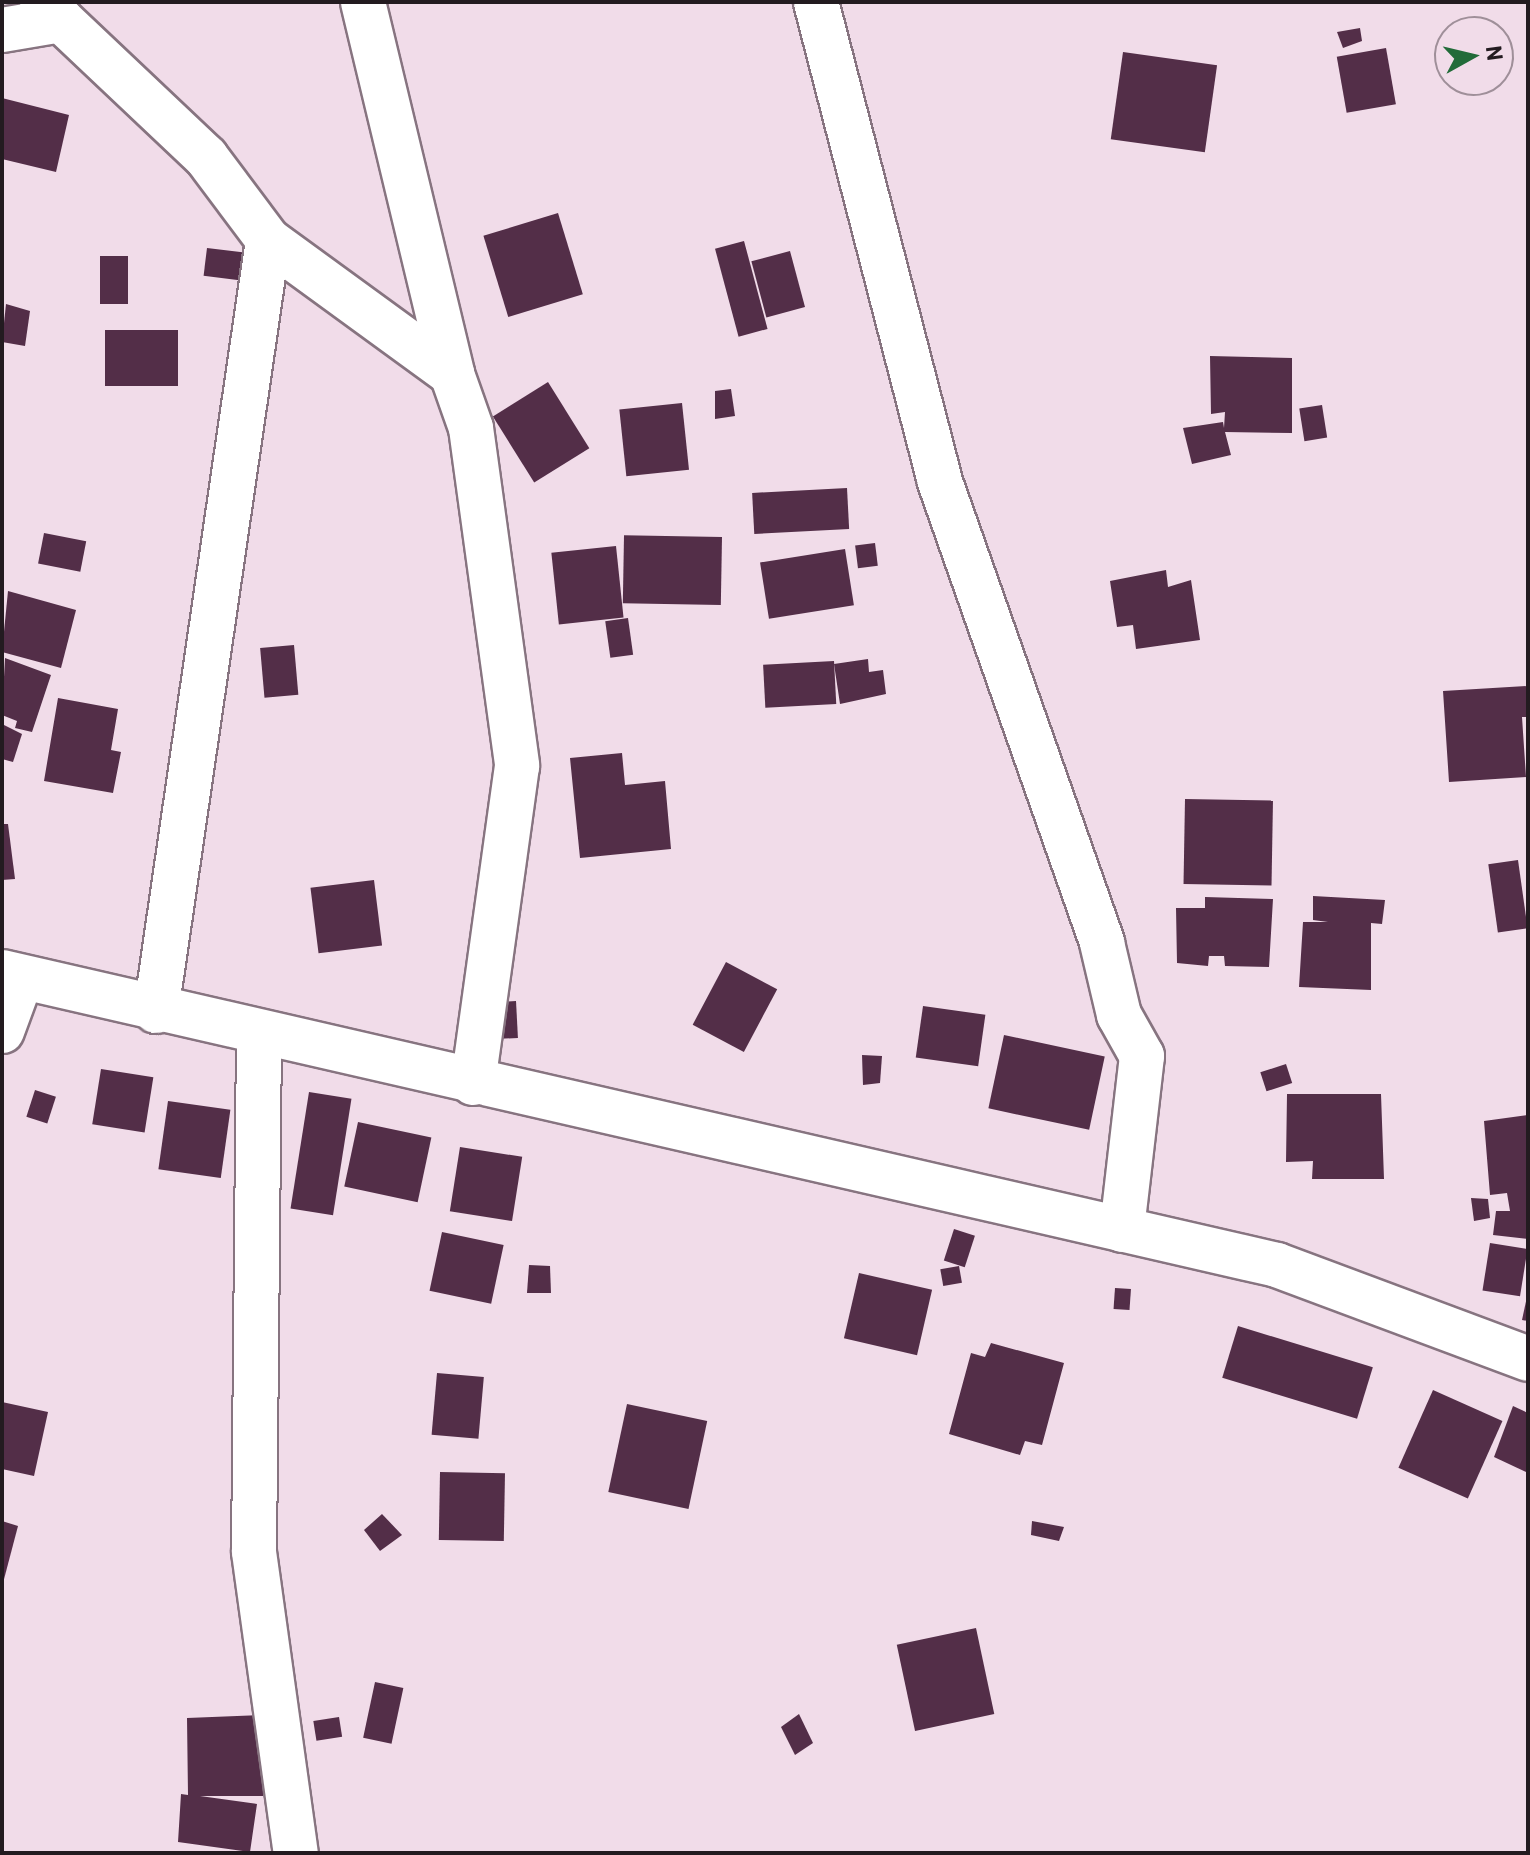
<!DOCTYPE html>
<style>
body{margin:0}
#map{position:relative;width:1530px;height:1855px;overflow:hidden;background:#f1dce9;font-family:Barlow,sans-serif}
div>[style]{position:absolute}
.building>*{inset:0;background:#532e48;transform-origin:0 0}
.roads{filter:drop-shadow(2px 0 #877480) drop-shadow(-2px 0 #877480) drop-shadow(0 2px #877480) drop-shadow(0 -2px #877480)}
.minor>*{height:44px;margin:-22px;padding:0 22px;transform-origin:22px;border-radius:22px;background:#fff}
span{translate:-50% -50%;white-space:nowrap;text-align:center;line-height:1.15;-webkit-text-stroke:8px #f1dce9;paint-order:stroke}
.frame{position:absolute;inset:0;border:4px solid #231b20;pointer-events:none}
.north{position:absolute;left:1434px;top:16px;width:80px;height:80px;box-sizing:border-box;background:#f1dce9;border:2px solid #9f8f99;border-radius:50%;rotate:82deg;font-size:22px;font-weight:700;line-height:32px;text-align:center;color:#231b20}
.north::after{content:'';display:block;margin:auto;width:28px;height:36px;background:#226b39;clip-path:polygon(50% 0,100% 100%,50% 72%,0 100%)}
</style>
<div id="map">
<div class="building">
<div style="clip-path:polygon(1360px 28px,1362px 41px,1343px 48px,1337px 32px)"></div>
<div style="left:1386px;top:48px;width:57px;height:50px;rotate:80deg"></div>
<div style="left:1123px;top:52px;width:95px;height:88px;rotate:8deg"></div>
<div style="clip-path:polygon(2px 98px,69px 115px,56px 172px,2px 159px)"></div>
<div style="left:558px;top:213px;width:85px;height:78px;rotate:73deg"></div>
<div style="left:744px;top:241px;width:91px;height:30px;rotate:75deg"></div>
<div style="left:207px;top:248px;width:42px;height:28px;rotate:7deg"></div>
<div style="left:790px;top:251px;width:58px;height:40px;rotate:75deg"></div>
<div style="left:100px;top:256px;width:28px;height:48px"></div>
<div style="clip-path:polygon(6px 304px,30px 311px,25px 346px,2px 342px)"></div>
<div style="left:105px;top:330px;width:73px;height:56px"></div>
<div style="clip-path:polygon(1210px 356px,1292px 358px,1292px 433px,1225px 432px,1231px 455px,1192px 464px,1183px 428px,1223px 422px,1224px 428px,1225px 412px,1211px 414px)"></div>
<div style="left:548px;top:382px;width:78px;height:65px;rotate:58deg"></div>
<div style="clip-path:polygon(731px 389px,735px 416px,715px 419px,715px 391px)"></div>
<div style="left:682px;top:403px;width:67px;height:63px;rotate:84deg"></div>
<div style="left:1322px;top:405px;width:33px;height:23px;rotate:81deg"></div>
<div style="left:847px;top:488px;width:41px;height:95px;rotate:87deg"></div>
<div style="left:44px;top:533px;width:43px;height:31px;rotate:11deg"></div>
<div style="left:722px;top:537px;width:68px;height:98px;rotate:91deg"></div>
<div style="left:875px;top:543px;width:23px;height:20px;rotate:83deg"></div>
<div style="left:616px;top:546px;width:72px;height:65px;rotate:84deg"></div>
<div style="left:845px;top:549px;width:57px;height:86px;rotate:81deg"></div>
<div style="clip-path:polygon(1166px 570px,1168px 587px,1191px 580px,1200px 640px,1136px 649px,1133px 625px,1117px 627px,1110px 581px)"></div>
<div style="clip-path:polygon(8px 591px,76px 610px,61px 668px,2px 652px)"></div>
<div style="left:628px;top:618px;width:37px;height:23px;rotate:82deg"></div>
<div style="left:294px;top:645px;width:50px;height:34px;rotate:85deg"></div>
<div style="clip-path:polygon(5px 658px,51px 675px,32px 732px,15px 728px,17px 721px,2px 715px)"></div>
<div style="clip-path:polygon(868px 659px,869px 672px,883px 670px,886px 694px,840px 704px,834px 664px)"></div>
<div style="left:834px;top:661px;width:43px;height:71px;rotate:87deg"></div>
<div style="clip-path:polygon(1528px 686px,1528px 717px,1522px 717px,1526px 777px,1449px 782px,1443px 691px)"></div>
<div style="clip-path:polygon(58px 698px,118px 709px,111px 750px,121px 752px,113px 793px,44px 781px)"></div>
<div style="clip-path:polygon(2px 724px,22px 734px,13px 762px,2px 759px)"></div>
<div style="clip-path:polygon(622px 753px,625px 785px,665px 781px,671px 849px,580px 858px,570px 758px)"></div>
<div style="left:1185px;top:799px;width:88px;height:85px;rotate:1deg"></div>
<div style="clip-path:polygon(2px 824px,8px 824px,15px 879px,2px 880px)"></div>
<div style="left:1518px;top:860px;width:69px;height:30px;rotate:82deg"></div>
<div style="left:374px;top:880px;width:66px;height:64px;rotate:83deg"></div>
<div style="clip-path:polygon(1313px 896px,1385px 900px,1382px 924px,1371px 923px,1371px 990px,1299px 987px,1303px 922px,1328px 922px,1313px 920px)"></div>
<div style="clip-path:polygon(1205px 897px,1273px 899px,1269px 967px,1225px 966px,1224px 956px,1209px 956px,1208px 966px,1177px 963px,1176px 908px,1205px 908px)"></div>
<div style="left:726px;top:962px;width:58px;height:71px;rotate:28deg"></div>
<div style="left:516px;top:1001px;width:37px;height:27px;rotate:87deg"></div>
<div style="left:923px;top:1006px;width:63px;height:52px;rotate:8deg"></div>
<div style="left:1004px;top:1035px;width:103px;height:75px;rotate:12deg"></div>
<div style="clip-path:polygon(862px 1055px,882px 1056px,880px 1083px,863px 1085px)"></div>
<div style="left:1286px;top:1064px;width:20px;height:27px;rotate:72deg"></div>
<div style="left:101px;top:1069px;width:53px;height:56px;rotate:9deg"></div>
<div style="left:35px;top:1090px;width:22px;height:28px;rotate:18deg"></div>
<div style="left:309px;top:1092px;width:43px;height:118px;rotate:9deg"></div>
<div style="clip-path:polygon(1287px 1094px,1381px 1094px,1384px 1179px,1312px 1179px,1313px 1161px,1286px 1162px)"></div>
<div style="left:168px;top:1101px;width:63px;height:69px;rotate:8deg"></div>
<div style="clip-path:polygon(1528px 1115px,1528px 1239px,1493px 1235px,1496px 1211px,1510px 1211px,1507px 1193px,1490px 1195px,1484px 1121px)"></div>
<div style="left:358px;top:1122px;width:75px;height:66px;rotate:12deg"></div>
<div style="left:460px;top:1147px;width:63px;height:65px;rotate:9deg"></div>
<div style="clip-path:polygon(1471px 1198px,1488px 1199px,1490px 1218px,1474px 1221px)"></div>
<div style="left:954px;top:1229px;width:22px;height:33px;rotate:18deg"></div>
<div style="left:442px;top:1232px;width:63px;height:60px;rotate:12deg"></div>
<div style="left:1490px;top:1243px;width:38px;height:48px;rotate:9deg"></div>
<div style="clip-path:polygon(529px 1265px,550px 1266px,551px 1293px,527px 1293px)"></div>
<div style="left:959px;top:1266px;width:17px;height:19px;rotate:80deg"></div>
<div style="left:859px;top:1273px;width:75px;height:67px;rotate:13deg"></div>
<div style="left:1115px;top:1288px;width:16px;height:21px;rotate:4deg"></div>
<div style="clip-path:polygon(1528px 1292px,1528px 1321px,1522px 1320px)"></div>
<div style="left:1238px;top:1326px;width:141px;height:54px;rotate:17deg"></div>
<div style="clip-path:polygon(991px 1343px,1064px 1363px,1042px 1445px,1025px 1441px,1020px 1455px,949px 1434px,971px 1353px,985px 1357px)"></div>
<div style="left:437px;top:1373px;width:47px;height:62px;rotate:5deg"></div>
<div style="left:1433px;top:1390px;width:76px;height:85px;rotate:24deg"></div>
<div style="clip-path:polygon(2px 1402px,48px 1412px,34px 1476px,2px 1469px)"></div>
<div style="left:627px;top:1404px;width:82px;height:90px;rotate:12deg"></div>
<div style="clip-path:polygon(1513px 1406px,1528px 1413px,1528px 1473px,1494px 1457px)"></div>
<div style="left:440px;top:1472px;width:65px;height:68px;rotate:1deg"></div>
<div style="clip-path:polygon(382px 1514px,402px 1535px,380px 1551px,364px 1530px)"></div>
<div style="clip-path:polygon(2px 1521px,18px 1526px,3px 1583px,2px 1583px)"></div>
<div style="clip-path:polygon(1032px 1521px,1064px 1527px,1059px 1541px,1031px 1535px)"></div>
<div style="left:976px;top:1628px;width:88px;height:81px;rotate:78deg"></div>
<div style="left:375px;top:1682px;width:29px;height:57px;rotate:12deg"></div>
<div style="clip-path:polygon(799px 1714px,813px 1743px,795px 1755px,781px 1727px)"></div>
<div style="clip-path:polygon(262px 1715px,263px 1796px,200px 1796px,257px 1804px,250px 1852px,178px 1842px,181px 1794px,188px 1795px,187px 1718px)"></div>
<div style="left:339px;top:1717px;width:20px;height:26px;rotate:81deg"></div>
</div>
<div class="roads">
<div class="minor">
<div style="left:42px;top:2px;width:226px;rotate:43.4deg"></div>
<div style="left:206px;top:157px;width:104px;rotate:53.2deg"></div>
<div style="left:268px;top:240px;width:228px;rotate:36.1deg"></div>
<div style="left:363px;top:2px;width:382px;rotate:76.5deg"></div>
<div style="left:452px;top:374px;width:57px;rotate:70.6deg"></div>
<div style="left:471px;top:428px;width:341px;rotate:82.2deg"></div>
<div style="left:517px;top:766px;width:320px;rotate:97.9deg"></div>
<div style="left:816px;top:2px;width:493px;rotate:75.5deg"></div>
<div style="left:939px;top:479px;width:492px;rotate:70.6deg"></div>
<div style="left:1102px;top:943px;width:74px;rotate:76.7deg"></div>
<div style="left:1119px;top:1015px;width:47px;rotate:60.7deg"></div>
<div style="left:1142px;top:1056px;width:175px;rotate:96.6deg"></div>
<div style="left:2px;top:30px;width:60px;rotate:-9.6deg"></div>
<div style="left:2px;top:972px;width:1308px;rotate:12.94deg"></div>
<div style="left:1277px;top:1265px;width:268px;rotate:20.5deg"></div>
<div style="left:156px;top:1011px;width:779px;rotate:-81.73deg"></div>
<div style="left:2px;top:1031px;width:55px;rotate:-69.9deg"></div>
<div style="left:259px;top:1034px;width:518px;rotate:90.55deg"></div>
<div style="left:254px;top:1552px;width:304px;rotate:82.1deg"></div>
</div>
</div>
<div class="frame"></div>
<div class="north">N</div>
</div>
